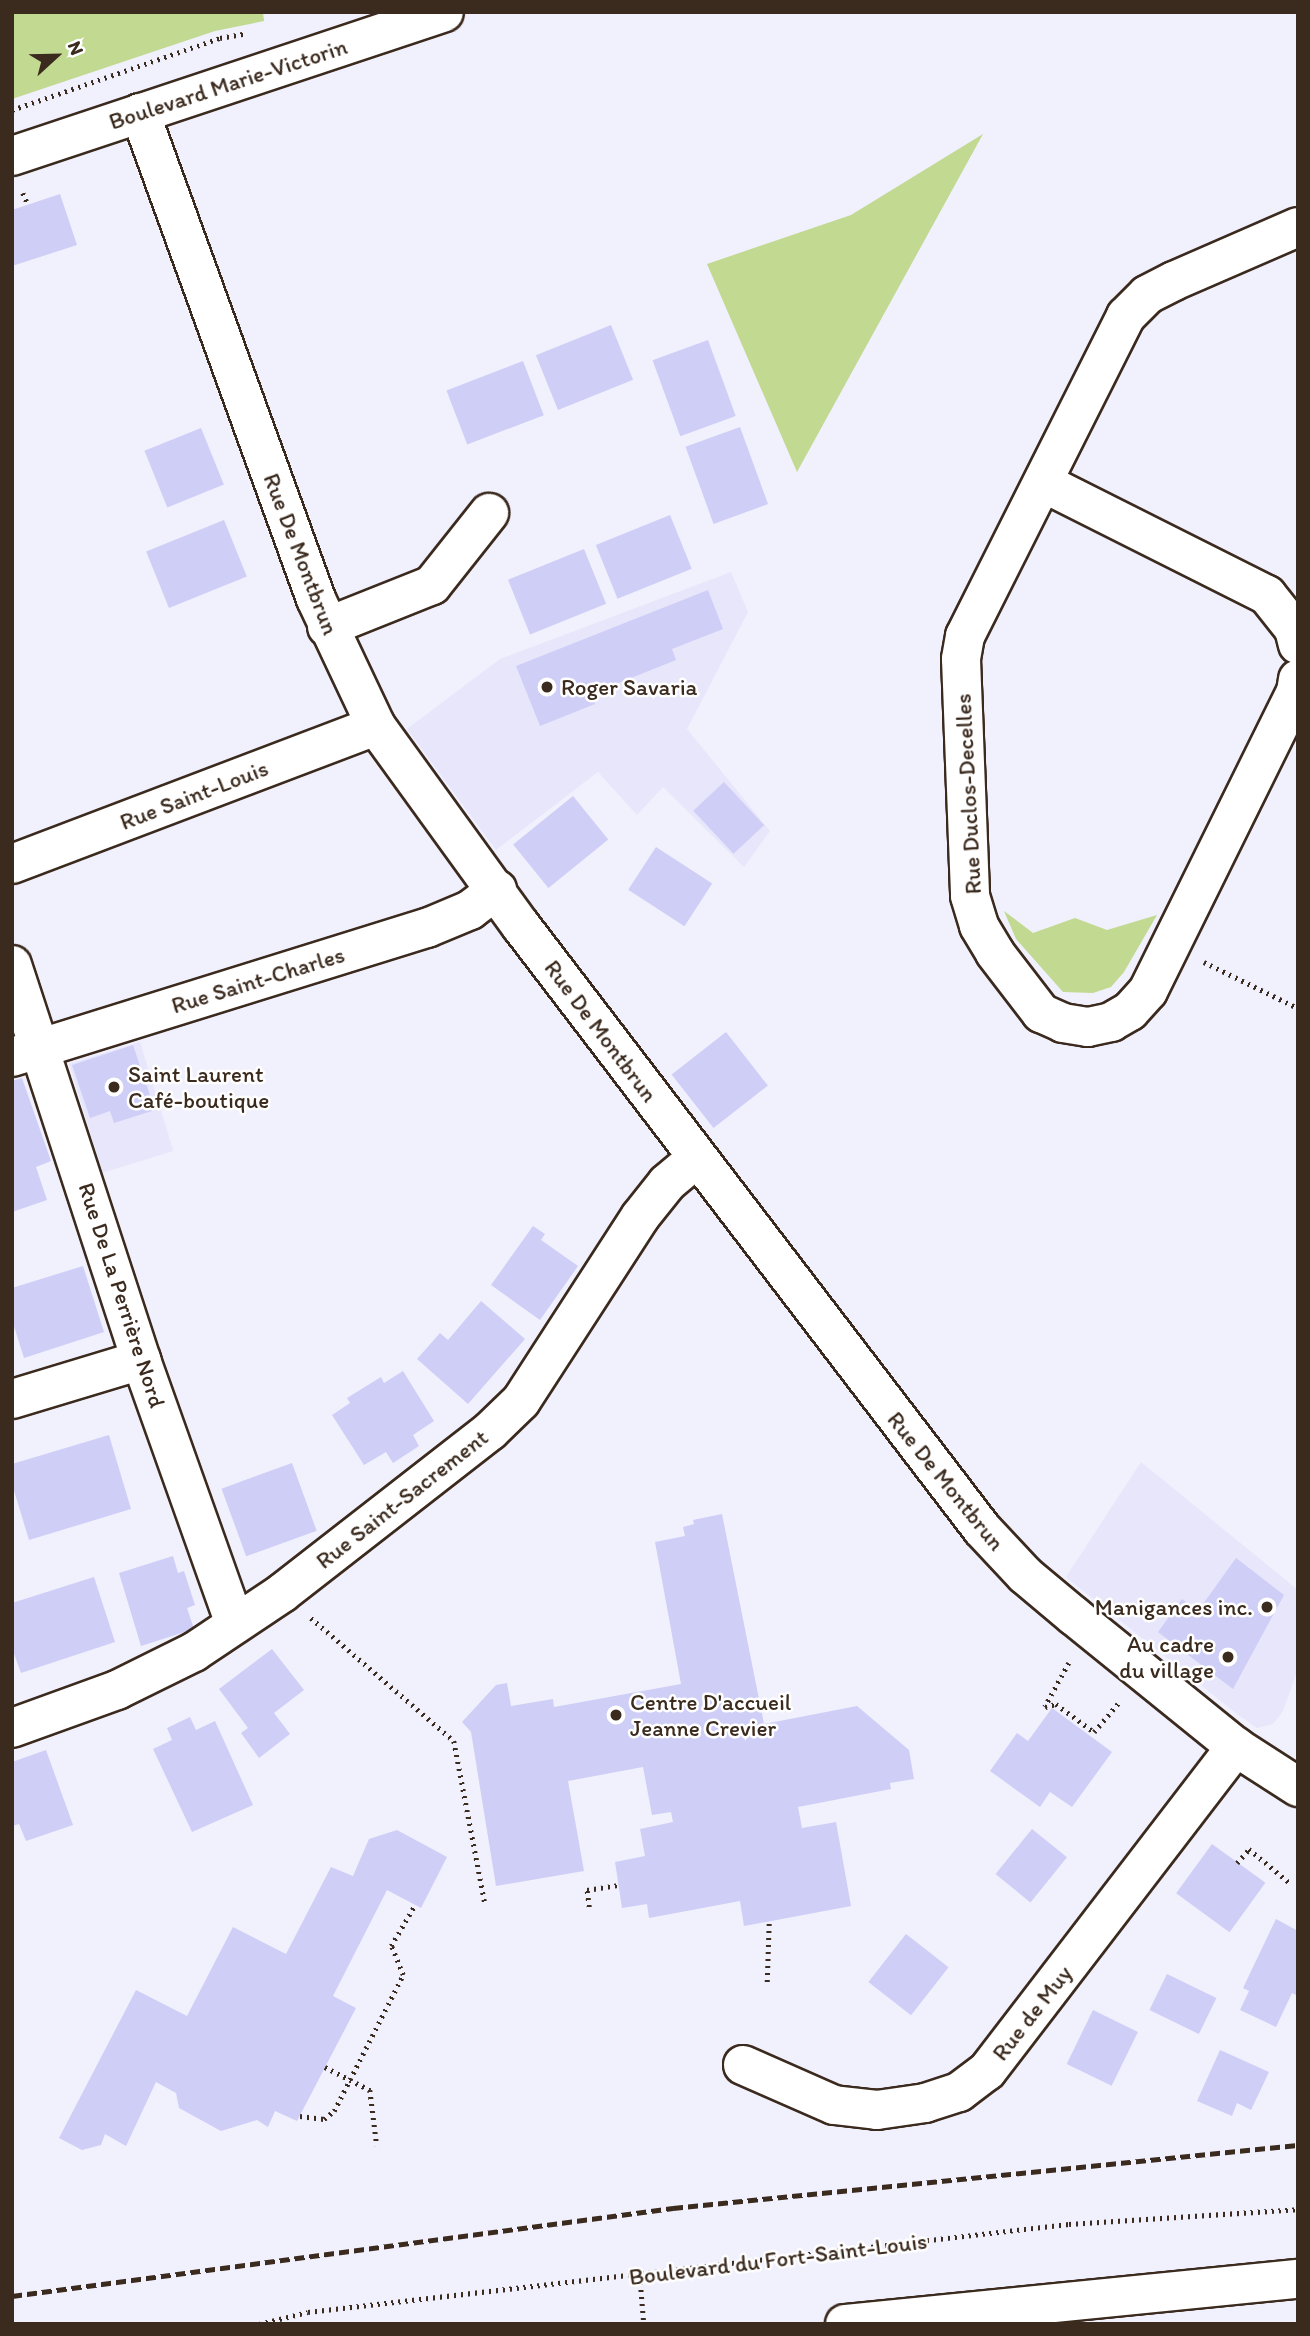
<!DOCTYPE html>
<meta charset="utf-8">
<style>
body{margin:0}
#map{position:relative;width:1310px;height:2336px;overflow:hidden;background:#f1f0fd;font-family:Itim,sans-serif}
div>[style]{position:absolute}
.built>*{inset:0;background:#e7e6fb;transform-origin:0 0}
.green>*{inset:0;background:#c1d990}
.building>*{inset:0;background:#cfcef7;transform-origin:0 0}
.path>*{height:4.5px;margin-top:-2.25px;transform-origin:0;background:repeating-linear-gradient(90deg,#3b2a1e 0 2px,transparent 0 7px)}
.roads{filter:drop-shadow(2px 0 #3b2a1e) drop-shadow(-2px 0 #3b2a1e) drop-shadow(0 2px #3b2a1e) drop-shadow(0 -2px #3b2a1e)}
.minor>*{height:38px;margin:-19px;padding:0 19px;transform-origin:19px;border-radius:19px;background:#fff}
.rail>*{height:5px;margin-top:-2.5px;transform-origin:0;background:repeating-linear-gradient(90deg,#3b2a1e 0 10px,transparent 0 15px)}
.dots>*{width:19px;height:19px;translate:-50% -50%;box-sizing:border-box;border:4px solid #fff;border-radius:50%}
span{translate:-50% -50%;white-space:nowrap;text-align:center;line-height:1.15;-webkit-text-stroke:5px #fff;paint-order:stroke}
.street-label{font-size:23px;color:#3b2a1e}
.poi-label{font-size:23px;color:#3b2a1e}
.left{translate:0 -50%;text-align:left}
.right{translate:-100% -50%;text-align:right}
.frame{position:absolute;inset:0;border:14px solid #3b2a1e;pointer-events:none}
.north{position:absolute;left:21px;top:21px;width:70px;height:70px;-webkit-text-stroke:5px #fff;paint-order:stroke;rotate:68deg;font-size:19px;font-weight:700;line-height:28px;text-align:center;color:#3b2a1e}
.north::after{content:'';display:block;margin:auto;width:24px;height:32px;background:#3b2a1e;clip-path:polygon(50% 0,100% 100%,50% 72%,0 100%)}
</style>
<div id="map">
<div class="built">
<div style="clip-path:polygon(731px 572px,748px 612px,687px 729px,770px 831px,744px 867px,663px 787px,637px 815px,598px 772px,496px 850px,407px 729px,500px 659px)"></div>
<div style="left:140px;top:1042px;width:114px;height:74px;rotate:73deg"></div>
<div style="clip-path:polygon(1141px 1462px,1298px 1590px,1298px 1669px,1283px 1711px,1273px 1724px,1257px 1728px,1237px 1714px,1066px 1577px)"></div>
</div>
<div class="green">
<div style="clip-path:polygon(12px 12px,263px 12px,264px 21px,215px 31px,12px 99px)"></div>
<div style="clip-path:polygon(983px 134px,797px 472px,707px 264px,851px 215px)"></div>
<div style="clip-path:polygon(1004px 911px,1033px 933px,1075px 918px,1107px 930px,1157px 915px,1124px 972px,1111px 987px,1093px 993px,1063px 992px,1016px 939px)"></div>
</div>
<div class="building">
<div style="clip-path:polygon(60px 194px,77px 245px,12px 266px,12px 210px)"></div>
<div style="left:611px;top:325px;width:59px;height:81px;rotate:68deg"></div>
<div style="left:708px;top:340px;width:81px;height:59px;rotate:70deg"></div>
<div style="left:523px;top:361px;width:58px;height:82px;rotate:69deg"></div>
<div style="left:740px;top:427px;width:82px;height:58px;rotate:70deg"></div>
<div style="left:201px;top:428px;width:61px;height:61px;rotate:68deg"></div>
<div style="left:670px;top:515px;width:58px;height:80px;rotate:68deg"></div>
<div style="left:224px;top:520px;width:61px;height:84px;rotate:68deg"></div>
<div style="left:584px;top:549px;width:59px;height:82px;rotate:68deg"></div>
<div style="clip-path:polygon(708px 590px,723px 629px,672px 649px,676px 660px,591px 694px,595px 704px,540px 726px,516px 666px)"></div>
<div style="left:724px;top:782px;width:59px;height:42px;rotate:47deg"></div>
<div style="left:573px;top:796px;width:56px;height:77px;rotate:51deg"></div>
<div style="left:656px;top:847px;width:67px;height:51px;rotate:33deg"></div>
<div style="left:726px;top:1032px;width:68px;height:69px;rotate:52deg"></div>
<div style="clip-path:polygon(133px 1045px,155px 1110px,114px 1123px,110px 1111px,90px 1118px,72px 1065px)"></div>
<div style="clip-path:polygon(22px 1078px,51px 1161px,36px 1167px,47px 1200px,12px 1212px,12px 1081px)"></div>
<div style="clip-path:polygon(533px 1226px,545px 1234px,541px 1240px,578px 1266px,540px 1320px,491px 1285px)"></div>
<div style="clip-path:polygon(83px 1266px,104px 1332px,24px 1358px,12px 1320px,12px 1288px)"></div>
<div style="clip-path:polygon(481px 1301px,525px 1339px,468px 1404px,417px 1359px,440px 1333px,448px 1340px)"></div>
<div style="clip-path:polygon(403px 1371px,434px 1421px,413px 1435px,419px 1446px,393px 1463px,386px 1452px,364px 1465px,332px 1415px,350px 1403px,347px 1398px,381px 1377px,384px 1383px)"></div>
<div style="clip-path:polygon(109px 1435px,131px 1509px,29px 1540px,12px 1484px,12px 1464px)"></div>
<div style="left:292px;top:1463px;width:72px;height:75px;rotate:70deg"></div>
<div style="clip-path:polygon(722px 1514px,764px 1724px,857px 1706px,909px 1750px,914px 1779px,890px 1783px,891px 1789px,798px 1807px,802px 1828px,836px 1822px,851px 1906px,744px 1926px,740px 1901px,649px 1918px,647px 1904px,622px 1908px,615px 1862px,645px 1856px,640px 1829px,673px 1822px,671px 1812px,652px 1815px,643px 1767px,568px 1781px,584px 1871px,496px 1886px,471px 1732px,462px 1722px,496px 1685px,507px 1683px,511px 1706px,553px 1699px,554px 1707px,681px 1684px,655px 1542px,685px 1536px,683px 1527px,694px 1524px,693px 1520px)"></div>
<div style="clip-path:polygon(173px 1556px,178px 1573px,184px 1571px,195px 1605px,187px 1608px,194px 1629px,141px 1646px,119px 1573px)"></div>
<div style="clip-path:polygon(1236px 1558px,1284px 1595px,1233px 1689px,1158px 1632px,1182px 1599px,1198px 1611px)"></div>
<div style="clip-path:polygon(94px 1577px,115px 1642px,21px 1673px,12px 1648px,12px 1603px)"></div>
<div style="clip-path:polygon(272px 1649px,304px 1690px,274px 1713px,290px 1734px,259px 1758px,241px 1733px,248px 1728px,219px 1689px)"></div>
<div style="clip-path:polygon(1052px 1708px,1112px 1752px,1072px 1807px,1050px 1792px,1040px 1807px,990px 1771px,1017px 1733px,1028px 1741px)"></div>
<div style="clip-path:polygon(190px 1717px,196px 1730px,215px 1721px,253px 1805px,192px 1832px,153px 1749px,172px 1740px,167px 1728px)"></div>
<div style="clip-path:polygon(46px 1750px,73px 1825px,26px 1841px,19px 1824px,12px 1826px,12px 1762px)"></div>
<div style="left:1032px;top:1829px;width:45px;height:58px;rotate:39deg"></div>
<div style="clip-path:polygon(397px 1830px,447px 1857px,421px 1908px,387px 1890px,333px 1996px,356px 2008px,297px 2121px,275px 2111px,268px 2127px,257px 2120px,221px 2131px,179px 2108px,176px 2093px,156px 2082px,126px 2146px,105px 2134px,101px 2145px,82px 2150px,59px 2138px,136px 1990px,187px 2016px,233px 1927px,286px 1954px,331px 1867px,353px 1876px,369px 1839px)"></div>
<div style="left:1212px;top:1844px;width:66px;height:61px;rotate:36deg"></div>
<div style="clip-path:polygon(1276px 1919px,1298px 1931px,1298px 1996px,1292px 1993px,1276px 2027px,1240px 2010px,1249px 1991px,1243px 1988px)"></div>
<div style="left:906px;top:1934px;width:54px;height:61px;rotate:38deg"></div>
<div style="left:1167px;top:1974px;width:55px;height:40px;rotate:26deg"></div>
<div style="left:1093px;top:2010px;width:50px;height:60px;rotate:26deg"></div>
<div style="clip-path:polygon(1220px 2050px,1269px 2072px,1251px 2110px,1237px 2103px,1232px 2116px,1197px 2101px)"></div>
</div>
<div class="path">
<div style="left:12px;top:110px;width:220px;rotate:-19.1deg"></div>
<div style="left:220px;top:38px;width:27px;rotate:-10deg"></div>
<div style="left:23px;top:193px;width:13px;rotate:67deg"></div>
<div style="left:1204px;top:962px;width:105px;rotate:26.1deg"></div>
<div style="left:311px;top:1618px;width:189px;rotate:40.7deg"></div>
<div style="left:454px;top:1741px;width:165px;rotate:79.2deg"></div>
<div style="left:1069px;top:1663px;width:50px;rotate:118.6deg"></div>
<div style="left:1045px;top:1707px;width:11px;rotate:-15deg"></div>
<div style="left:1056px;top:1704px;width:47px;rotate:36.4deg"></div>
<div style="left:1094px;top:1732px;width:38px;rotate:-50deg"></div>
<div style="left:1237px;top:1863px;width:18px;rotate:-49deg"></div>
<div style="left:1249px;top:1849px;width:55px;rotate:39.8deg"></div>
<div style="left:589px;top:1907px;width:17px;rotate:-97deg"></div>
<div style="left:587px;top:1890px;width:31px;rotate:-9deg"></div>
<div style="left:767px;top:1982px;width:60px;rotate:-88.1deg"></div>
<div style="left:325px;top:2067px;width:51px;rotate:27.1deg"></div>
<div style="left:370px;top:2090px;width:56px;rotate:82.9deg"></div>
<div style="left:300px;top:2116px;width:24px;rotate:7deg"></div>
<div style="left:324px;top:2119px;width:13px;rotate:-39deg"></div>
<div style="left:334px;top:2111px;width:153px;rotate:-63.1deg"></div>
<div style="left:403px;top:1975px;width:31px;rotate:-112deg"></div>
<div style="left:391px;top:1946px;width:48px;rotate:-59.7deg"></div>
<div style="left:640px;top:2276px;width:48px;rotate:85.2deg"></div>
<div style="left:259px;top:2324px;width:50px;rotate:-13.8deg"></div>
<div style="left:308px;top:2312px;width:766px;rotate:-6.6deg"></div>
<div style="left:1069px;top:2224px;width:229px;rotate:-3.7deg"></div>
</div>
<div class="roads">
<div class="minor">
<div style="left:140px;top:113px;width:517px;rotate:70.09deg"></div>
<div style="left:316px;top:599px;width:140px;rotate:64.7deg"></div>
<div style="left:376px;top:726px;width:247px;rotate:54.1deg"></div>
<div style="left:521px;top:926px;width:759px;rotate:52.6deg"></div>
<div style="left:982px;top:1529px;width:63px;rotate:46.9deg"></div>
<div style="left:1025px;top:1575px;width:64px;rotate:39.9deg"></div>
<div style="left:1074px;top:1616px;width:208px;rotate:39deg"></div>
<div style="left:1236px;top:1747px;width:74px;rotate:32.8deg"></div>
<div style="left:12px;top:156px;width:455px;rotate:-18.4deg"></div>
<div style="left:1298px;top:227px;width:135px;rotate:156.5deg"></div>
<div style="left:1174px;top:281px;width:30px;rotate:153deg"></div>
<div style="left:1147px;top:295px;width:30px;rotate:135deg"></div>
<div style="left:1126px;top:316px;width:358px;rotate:116.7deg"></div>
<div style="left:965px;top:636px;width:23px;rotate:100deg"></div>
<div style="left:961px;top:659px;width:237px;rotate:87.8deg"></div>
<div style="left:970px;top:896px;width:31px;rotate:73deg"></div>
<div style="left:979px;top:926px;width:31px;rotate:59deg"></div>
<div style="left:995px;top:953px;width:76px;rotate:52.5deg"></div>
<div style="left:1041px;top:1013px;width:24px;rotate:24deg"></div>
<div style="left:1063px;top:1023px;width:25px;rotate:9deg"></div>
<div style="left:1088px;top:1027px;width:24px;rotate:-12deg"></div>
<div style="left:1111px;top:1022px;width:22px;rotate:-30deg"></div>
<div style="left:1130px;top:1011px;width:27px;rotate:-48deg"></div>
<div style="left:1148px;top:991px;width:334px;rotate:-63.7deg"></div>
<div style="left:1296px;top:692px;width:13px;rotate:-81deg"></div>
<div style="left:1044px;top:483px;width:250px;rotate:26.7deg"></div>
<div style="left:1267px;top:595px;width:43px;rotate:51.5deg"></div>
<div style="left:1294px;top:629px;width:16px;rotate:76deg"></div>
<div style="left:327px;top:627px;width:113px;rotate:-21.8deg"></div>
<div style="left:432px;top:585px;width:92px;rotate:-51.6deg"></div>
<div style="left:12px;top:864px;width:389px;rotate:-20.8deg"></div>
<div style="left:12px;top:965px;width:416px;rotate:71.9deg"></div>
<div style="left:141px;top:1360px;width:280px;rotate:70.4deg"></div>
<div style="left:12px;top:1057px;width:435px;rotate:-17.3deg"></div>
<div style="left:427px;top:928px;width:47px;rotate:-22.7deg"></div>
<div style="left:470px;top:910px;width:34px;rotate:-37deg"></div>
<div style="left:12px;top:1399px;width:135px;rotate:-16.8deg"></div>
<div style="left:12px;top:1728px;width:112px;rotate:-19.9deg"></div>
<div style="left:117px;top:1690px;width:86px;rotate:-26.3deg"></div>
<div style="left:194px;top:1652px;width:106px;rotate:-33.8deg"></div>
<div style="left:282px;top:1593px;width:264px;rotate:-37.9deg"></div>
<div style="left:490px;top:1431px;width:43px;rotate:-44.1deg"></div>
<div style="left:521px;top:1401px;width:219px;rotate:-57.1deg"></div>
<div style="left:640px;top:1217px;width:43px;rotate:-51.5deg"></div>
<div style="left:667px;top:1183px;width:39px;rotate:-40deg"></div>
<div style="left:743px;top:2065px;width:99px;rotate:23.7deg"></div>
<div style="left:834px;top:2105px;width:43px;rotate:6.6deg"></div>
<div style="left:877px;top:2110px;width:49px;rotate:-8.3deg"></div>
<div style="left:925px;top:2103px;width:36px;rotate:-18deg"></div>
<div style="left:959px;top:2092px;width:35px;rotate:-37deg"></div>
<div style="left:987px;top:2071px;width:409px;rotate:-52.5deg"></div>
<div style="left:845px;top:2324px;width:455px;rotate:-5.7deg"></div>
</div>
</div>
<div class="rail">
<div style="left:12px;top:2296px;width:667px;rotate:-7.58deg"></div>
<div style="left:673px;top:2208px;width:628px;rotate:-5.76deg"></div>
</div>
<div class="dots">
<div style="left:547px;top:687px;background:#3b2a1e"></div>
<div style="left:114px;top:1087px;background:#3b2a1e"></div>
<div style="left:1267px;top:1607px;background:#3b2a1e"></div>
<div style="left:1228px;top:1657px;background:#3b2a1e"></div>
<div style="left:616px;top:1715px;background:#3b2a1e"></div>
</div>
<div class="street-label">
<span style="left:228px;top:84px;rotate:-18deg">Boulevard Marie-Victorin</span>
<span style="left:301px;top:554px;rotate:69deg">Rue De Montbrun</span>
<span style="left:968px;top:794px;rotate:-93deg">Rue Duclos-Decelles</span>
<span style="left:194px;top:795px;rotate:-21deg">Rue Saint-Louis</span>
<span style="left:258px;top:980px;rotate:-17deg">Rue Saint-Charles</span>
<span style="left:601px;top:1031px;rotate:53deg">Rue De Montbrun</span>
<span style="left:122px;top:1295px;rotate:72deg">Rue De La Perrière Nord</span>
<span style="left:946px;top:1481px;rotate:51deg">Rue De Montbrun</span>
<span style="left:402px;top:1499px;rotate:-38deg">Rue Saint-Sacrement</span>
<span style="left:1032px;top:2013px;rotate:-52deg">Rue de Muy</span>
<span style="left:778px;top:2259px;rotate:-7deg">Boulevard du Fort-Saint-Louis</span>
</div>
<div class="poi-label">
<span class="left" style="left:561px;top:687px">Roger Savaria</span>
<span class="left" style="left:128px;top:1087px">Saint Laurent<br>Café-boutique</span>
<span class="right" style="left:1253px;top:1607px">Manigances inc.</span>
<span class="right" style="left:1214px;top:1657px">Au cadre<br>du village</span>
<span class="left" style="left:630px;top:1715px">Centre D'accueil<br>Jeanne Crevier</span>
</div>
<div class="frame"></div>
<div class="north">N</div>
</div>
